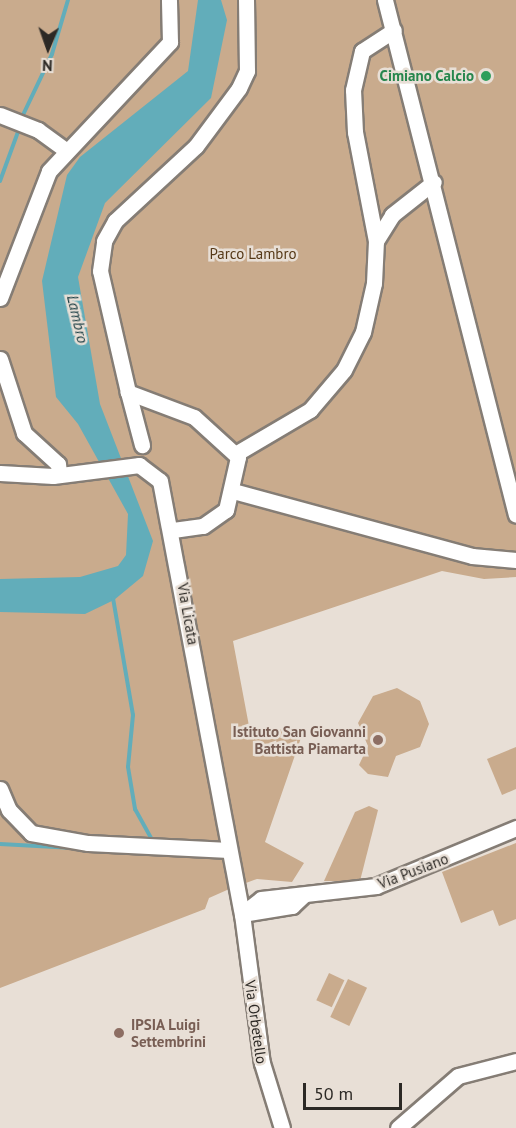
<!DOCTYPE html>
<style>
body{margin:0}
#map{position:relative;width:516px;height:1128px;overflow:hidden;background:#e8dfd6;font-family:"PT Sans",sans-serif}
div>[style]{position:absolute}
.green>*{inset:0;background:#c9ab8d;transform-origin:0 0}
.water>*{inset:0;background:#62adba}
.stream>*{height:4px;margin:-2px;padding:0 2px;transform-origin:2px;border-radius:2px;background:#62adba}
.roads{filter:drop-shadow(2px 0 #857d75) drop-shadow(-2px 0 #857d75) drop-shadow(0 2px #857d75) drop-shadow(0 -2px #857d75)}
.minor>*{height:15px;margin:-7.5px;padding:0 7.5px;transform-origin:7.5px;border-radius:7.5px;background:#fff}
.dots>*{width:16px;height:16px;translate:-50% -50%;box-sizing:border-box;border:3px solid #e8dfd6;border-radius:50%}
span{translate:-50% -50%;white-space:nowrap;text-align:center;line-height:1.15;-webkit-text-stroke:5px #e8dfd6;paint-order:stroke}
.leisure-label{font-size:15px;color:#27864d;font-weight:700}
.right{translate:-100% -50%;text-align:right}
.park-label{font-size:15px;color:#563917}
.street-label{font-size:15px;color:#2c2925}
.education-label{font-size:15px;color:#785e54;font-weight:700}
.left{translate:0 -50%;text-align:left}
.water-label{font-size:16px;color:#173b41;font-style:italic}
.north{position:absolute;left:18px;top:18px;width:60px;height:60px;-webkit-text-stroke:4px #e8dfd6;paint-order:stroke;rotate:182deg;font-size:16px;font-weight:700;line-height:24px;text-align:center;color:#2c2925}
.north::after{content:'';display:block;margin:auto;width:21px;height:27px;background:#2c2925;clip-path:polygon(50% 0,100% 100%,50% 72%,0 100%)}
.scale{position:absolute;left:303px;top:1083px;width:99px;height:27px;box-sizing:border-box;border:3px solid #2c2925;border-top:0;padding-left:8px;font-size:18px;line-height:21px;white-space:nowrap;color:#2c2925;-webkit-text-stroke:4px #e8dfd6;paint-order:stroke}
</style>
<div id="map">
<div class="green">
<div style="clip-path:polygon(0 0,516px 0,516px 577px,484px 579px,442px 571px,233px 641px,249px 726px,303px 732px,265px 842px,304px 863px,292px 882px,257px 879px,227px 890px,209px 898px,205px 909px,0 988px)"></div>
<div style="clip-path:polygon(397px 688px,420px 701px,429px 724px,420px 747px,396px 756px,388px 777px,368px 774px,359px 765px,368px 746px,358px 723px,373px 696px)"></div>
<div style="clip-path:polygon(516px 747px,516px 789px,502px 795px,487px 759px)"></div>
<div style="clip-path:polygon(369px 806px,378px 810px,360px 881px,324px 881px,355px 812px)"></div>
<div style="clip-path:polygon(516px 843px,516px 919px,499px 926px,493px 910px,461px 923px,442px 872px)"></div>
<div style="left:329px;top:973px;width:17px;height:30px;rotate:25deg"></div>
<div style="left:348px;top:979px;width:21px;height:42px;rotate:25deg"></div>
</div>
<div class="water">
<div style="clip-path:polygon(198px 0,221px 0,227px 20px,211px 98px,105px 203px,78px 277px,100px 404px,153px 541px,143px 576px,114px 600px,85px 614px,0 612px,0 579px,80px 577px,118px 566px,126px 555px,128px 514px,78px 424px,56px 397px,42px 281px,67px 175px,80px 157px,188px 71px)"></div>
</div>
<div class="stream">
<div style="left:22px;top:117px;width:70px;rotate:-64.5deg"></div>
<div style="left:52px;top:54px;width:56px;rotate:-73.5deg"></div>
<div style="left:0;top:181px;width:55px;rotate:-69.9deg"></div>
<div style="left:113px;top:598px;width:119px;rotate:80.3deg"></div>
<div style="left:133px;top:715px;width:52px;rotate:95.5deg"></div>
<div style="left:128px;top:767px;width:43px;rotate:80.5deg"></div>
<div style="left:135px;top:809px;width:33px;rotate:61deg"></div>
<div style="left:0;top:844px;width:74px;rotate:3.1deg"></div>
</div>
<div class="roads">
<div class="minor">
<div style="left:385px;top:0;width:531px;rotate:75.73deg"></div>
<div style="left:0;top:115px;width:41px;rotate:21.5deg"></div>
<div style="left:38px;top:130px;width:34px;rotate:36deg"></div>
<div style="left:376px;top:241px;width:31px;rotate:-58deg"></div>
<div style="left:392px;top:215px;width:53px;rotate:-38.2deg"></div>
<div style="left:0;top:298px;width:136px;rotate:-68.9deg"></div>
<div style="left:49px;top:171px;width:177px;rotate:-46.8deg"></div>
<div style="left:170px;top:42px;width:42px;rotate:-91.4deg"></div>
<div style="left:0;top:359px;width:78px;rotate:72deg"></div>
<div style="left:24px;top:433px;width:46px;rotate:42.4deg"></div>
<div style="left:58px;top:464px;width:8px;rotate:83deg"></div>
<div style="left:128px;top:392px;width:55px;rotate:75.2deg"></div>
<div style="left:237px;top:453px;width:85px;rotate:-30.5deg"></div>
<div style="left:310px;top:410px;width:52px;rotate:-49.6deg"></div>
<div style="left:344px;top:370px;width:42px;rotate:-63.4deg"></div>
<div style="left:363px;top:332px;width:50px;rotate:-77.3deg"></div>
<div style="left:374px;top:283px;width:42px;rotate:-87.3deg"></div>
<div style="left:376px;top:241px;width:111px;rotate:-100.9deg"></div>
<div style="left:355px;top:132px;width:42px;rotate:-92.7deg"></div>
<div style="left:353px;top:90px;width:40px;rotate:-77deg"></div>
<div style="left:362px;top:51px;width:38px;rotate:-33deg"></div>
<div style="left:0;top:473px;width:53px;rotate:3.2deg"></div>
<div style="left:53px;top:476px;width:87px;rotate:-7.3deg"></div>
<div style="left:139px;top:465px;width:26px;rotate:37deg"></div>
<div style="left:160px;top:481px;width:441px;rotate:79.3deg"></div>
<div style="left:242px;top:914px;width:150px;rotate:82.4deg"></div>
<div style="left:262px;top:1063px;width:68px;rotate:72.9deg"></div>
<div style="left:233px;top:491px;width:248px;rotate:15.2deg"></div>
<div style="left:472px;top:556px;width:44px;rotate:5.2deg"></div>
<div style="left:173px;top:530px;width:30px;rotate:-8deg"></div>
<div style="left:203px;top:526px;width:28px;rotate:-35deg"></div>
<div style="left:226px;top:510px;width:54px;rotate:-77.2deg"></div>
<div style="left:238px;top:457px;width:59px;rotate:-137.7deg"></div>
<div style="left:194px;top:417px;width:71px;rotate:-159.3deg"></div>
<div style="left:128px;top:392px;width:124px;rotate:-103deg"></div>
<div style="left:100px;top:271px;width:30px;rotate:-82deg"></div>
<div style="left:104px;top:241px;width:23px;rotate:-61deg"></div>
<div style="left:115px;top:221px;width:110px;rotate:-42.8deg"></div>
<div style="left:196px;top:146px;width:72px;rotate:-53.4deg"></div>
<div style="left:239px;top:88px;width:19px;rotate:-65deg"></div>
<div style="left:247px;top:71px;width:71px;rotate:-90.8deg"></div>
<div style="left:0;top:789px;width:23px;rotate:67deg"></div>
<div style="left:9px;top:810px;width:32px;rotate:46deg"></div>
<div style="left:31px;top:833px;width:58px;rotate:10deg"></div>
<div style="left:88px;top:843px;width:141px;rotate:2.8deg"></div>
<div style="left:242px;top:914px;width:24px;rotate:-38deg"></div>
<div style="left:261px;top:899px;width:116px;rotate:-6.4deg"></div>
<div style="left:376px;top:886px;width:152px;rotate:-22.5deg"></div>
<div style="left:242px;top:914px;width:51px;rotate:-9.1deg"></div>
<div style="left:292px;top:906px;width:16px;rotate:-43deg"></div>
<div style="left:398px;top:1128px;width:79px;rotate:-40.9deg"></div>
<div style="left:458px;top:1076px;width:60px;rotate:-14.5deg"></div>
</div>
</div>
<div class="dots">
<div style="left:486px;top:76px;background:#2e9e5b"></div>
<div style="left:378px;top:740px;background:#8d6e63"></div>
<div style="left:119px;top:1033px;background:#8d6e63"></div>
</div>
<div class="leisure-label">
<span class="right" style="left:474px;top:76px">Cimiano Calcio</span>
</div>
<div class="park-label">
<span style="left:253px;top:254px">Parco Lambro</span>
</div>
<div class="street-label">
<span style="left:188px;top:614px;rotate:80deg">Via Licata</span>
<span style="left:413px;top:871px;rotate:-21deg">Via Pusiano</span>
<span style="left:256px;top:1022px;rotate:82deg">Via Orbetello</span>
</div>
<div class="education-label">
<span class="right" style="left:366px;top:740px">Istituto San Giovanni<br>Battista Piamarta</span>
<span class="left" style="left:131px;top:1033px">IPSIA Luigi<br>Settembrini</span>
</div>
<div class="water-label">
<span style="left:78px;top:319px;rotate:77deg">Lambro</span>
</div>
<div class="north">N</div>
<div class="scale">50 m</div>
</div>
